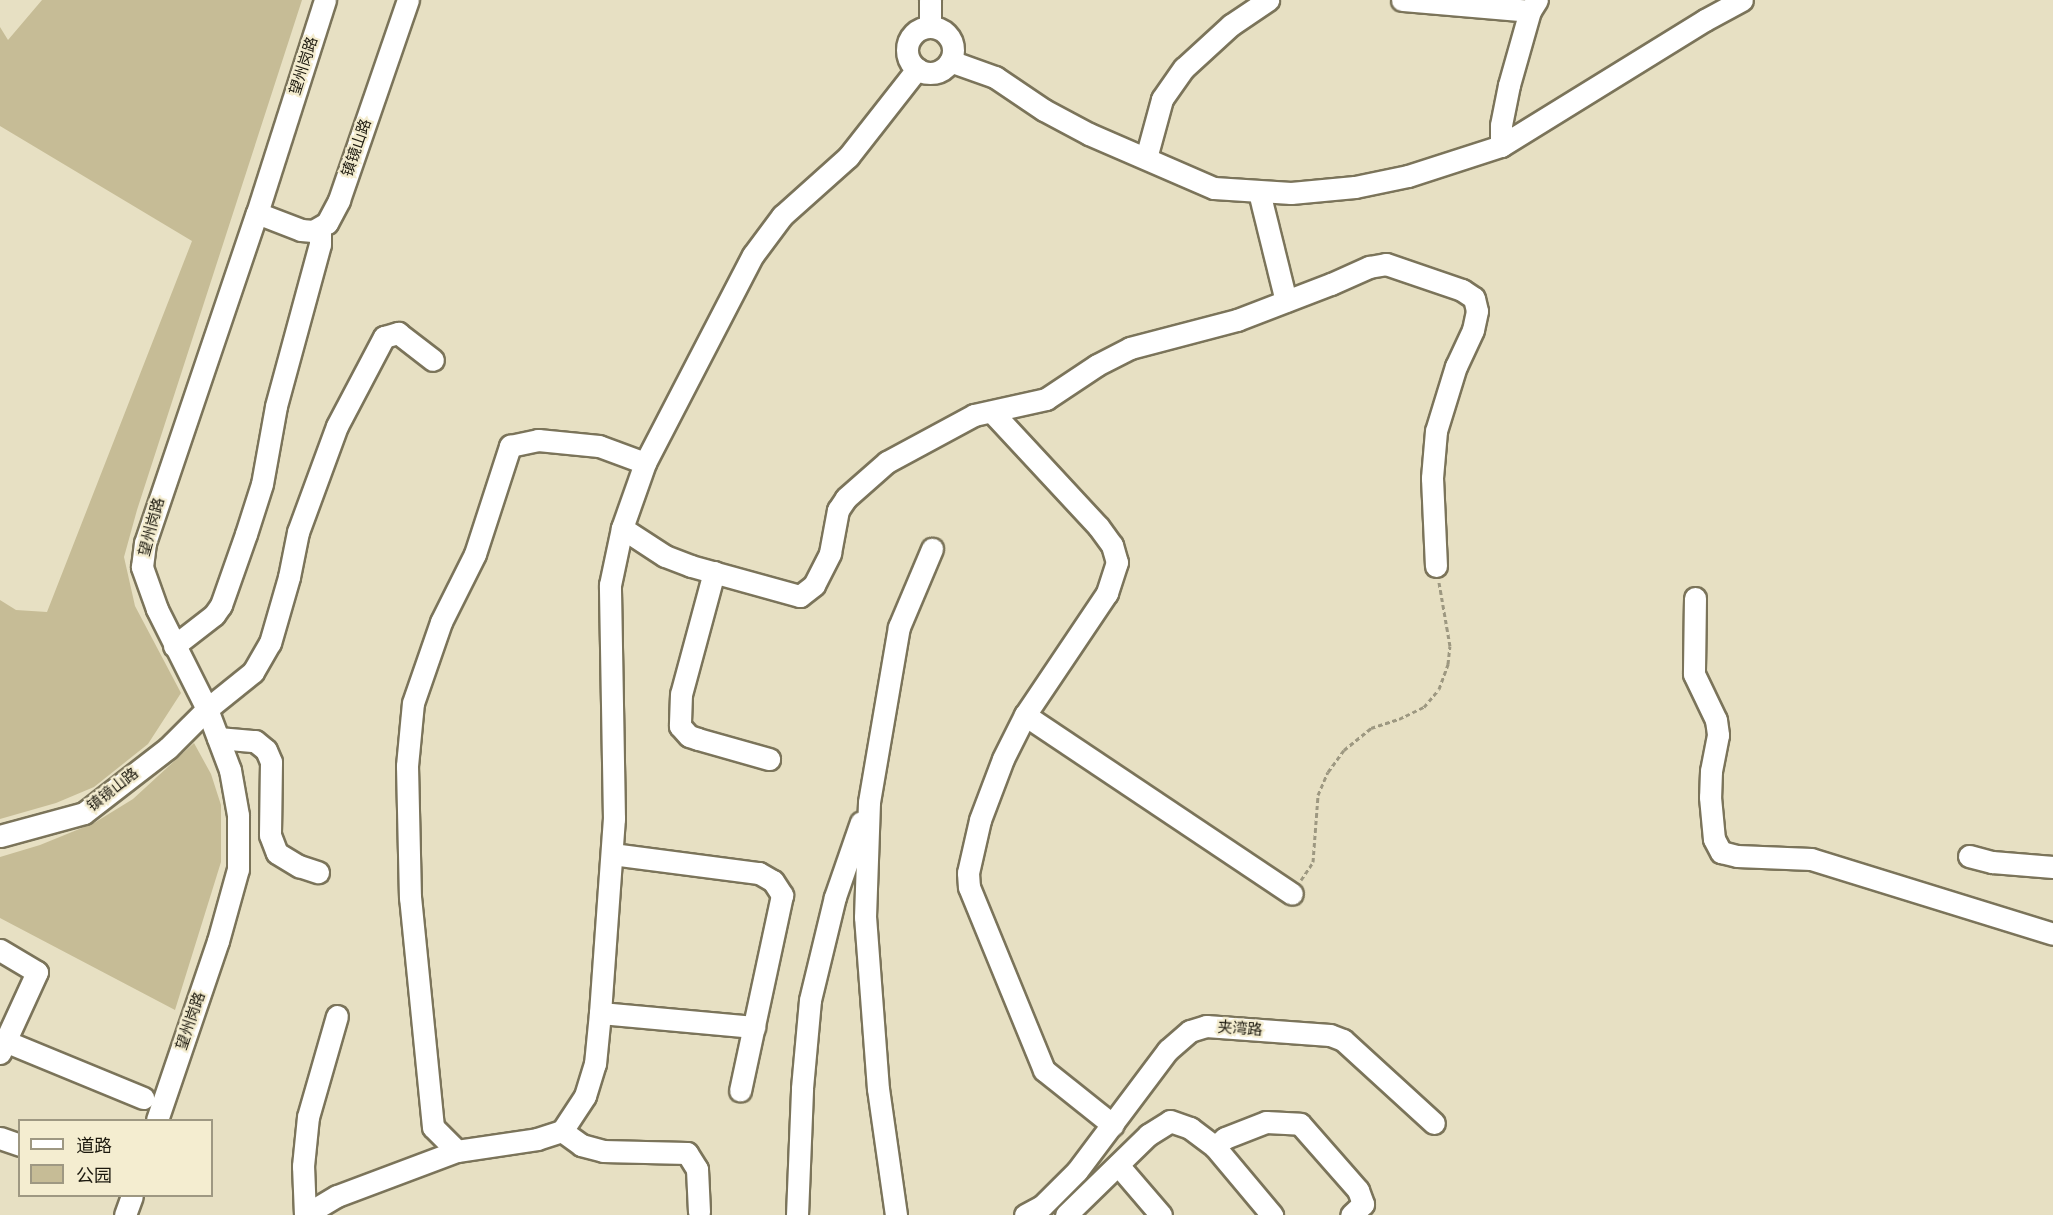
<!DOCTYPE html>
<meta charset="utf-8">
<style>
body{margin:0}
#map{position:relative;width:2053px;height:1215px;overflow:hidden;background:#e7e0c3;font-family:"Roboto Condensed","Noto Sans SC",sans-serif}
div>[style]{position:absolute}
.green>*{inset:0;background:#c6bc96}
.path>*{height:3px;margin-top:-1.5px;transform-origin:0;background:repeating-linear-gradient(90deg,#9d9881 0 4.5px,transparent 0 7.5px)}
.roads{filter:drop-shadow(2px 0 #7b745a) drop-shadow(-2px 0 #7b745a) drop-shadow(0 2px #7b745a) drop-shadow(0 -2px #7b745a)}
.minor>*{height:21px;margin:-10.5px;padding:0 10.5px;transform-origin:10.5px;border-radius:10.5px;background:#fff}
.minor>.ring{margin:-10.5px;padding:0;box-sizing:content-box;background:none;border:21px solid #fff;border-radius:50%}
span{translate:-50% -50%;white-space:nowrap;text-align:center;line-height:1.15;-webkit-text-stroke:4.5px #f4edd0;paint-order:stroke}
.street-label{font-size:15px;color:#1c190e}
.legend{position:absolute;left:18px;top:1119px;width:195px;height:78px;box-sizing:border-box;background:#f4edd0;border:2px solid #9e9882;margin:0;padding:8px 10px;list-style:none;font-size:18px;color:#1c190e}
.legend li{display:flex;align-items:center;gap:12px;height:30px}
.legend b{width:30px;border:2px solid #9e9882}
</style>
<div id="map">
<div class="green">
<div style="clip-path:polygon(42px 0,302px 0,137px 510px,124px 557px,135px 606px,181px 693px,148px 744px,94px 787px,56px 803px,0 819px,0 600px,16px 610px,47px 612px,192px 241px,0 126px,0 27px,8px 40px)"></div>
<div style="clip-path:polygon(194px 743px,211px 774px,221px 805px,221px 862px,175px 1010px,0 918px,0 857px,40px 845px,94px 823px,133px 799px)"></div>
</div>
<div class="path">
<div style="left:1301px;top:880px;width:22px;rotate:-56deg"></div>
<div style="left:1313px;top:862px;width:67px;rotate:-85.7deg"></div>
<div style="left:1318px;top:795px;width:25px;rotate:-67deg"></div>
<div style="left:1328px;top:772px;width:27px;rotate:-54deg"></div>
<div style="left:1344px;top:750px;width:35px;rotate:-39deg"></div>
<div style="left:1371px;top:728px;width:29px;rotate:-18deg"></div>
<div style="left:1399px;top:719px;width:28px;rotate:-26deg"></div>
<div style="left:1424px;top:707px;width:23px;rotate:-50deg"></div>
<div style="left:1439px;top:689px;width:27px;rotate:-70deg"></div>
<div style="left:1448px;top:664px;width:18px;rotate:-84deg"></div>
<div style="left:1450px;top:646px;width:65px;rotate:-99.8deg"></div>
</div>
<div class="roads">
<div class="minor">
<div style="left:1402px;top:0;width:128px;rotate:4.9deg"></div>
<div style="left:930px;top:27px;width:27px;rotate:-90deg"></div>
<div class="ring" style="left:907px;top:27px;width:25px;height:25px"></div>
<div style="left:950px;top:61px;width:48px;rotate:19.6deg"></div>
<div style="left:995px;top:77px;width:59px;rotate:34deg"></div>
<div style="left:1044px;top:110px;width:51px;rotate:28.1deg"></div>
<div style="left:1089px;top:134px;width:136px;rotate:23.4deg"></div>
<div style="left:1214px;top:188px;width:77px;rotate:3.7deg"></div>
<div style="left:1291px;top:193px;width:64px;rotate:-5.4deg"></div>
<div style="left:1355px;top:187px;width:54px;rotate:-11.7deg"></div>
<div style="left:1408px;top:176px;width:98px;rotate:-17.9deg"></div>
<div style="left:1501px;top:146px;width:240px;rotate:-31.7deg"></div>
<div style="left:1705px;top:20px;width:42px;rotate:-28.4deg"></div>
<div style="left:1501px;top:146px;width:21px;rotate:-90deg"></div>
<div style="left:1501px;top:125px;width:41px;rotate:-78.7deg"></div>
<div style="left:1509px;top:85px;width:77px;rotate:-74.2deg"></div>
<div style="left:1530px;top:11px;width:13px;rotate:-58deg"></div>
<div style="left:1146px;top:158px;width:61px;rotate:-74.8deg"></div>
<div style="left:1162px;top:99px;width:38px;rotate:-55deg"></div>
<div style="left:1184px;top:68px;width:64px;rotate:-42.5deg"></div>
<div style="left:1231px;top:25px;width:45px;rotate:-34deg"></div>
<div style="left:1259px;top:192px;width:112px;rotate:76.1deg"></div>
<div style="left:257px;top:213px;width:47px;rotate:21.1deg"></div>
<div style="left:301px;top:230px;width:12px;rotate:5deg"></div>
<div style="left:313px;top:231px;width:16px;rotate:-30deg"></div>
<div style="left:327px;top:223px;width:26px;rotate:-62deg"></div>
<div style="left:339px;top:200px;width:212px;rotate:-71deg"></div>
<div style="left:992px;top:412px;width:156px;rotate:47.1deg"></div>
<div style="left:1098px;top:526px;width:24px;rotate:54deg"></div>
<div style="left:1112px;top:545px;width:18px;rotate:74deg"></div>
<div style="left:1117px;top:562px;width:33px;rotate:108deg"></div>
<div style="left:1107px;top:593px;width:147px;rotate:123.9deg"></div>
<div style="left:1025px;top:715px;width:49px;rotate:116.6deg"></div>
<div style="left:1003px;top:759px;width:65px;rotate:110.7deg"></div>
<div style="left:980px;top:820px;width:54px;rotate:102.8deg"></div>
<div style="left:968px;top:873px;width:14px;rotate:86deg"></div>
<div style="left:969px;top:887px;width:198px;rotate:67.7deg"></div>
<div style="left:1044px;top:1070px;width:88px;rotate:38.6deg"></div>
<div style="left:622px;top:528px;width:51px;rotate:33.1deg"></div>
<div style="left:665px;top:556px;width:28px;rotate:21deg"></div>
<div style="left:691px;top:566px;width:113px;rotate:15.4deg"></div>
<div style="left:800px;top:596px;width:18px;rotate:-38deg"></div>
<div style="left:814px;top:585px;width:36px;rotate:-63deg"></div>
<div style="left:830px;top:553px;width:44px;rotate:-79.5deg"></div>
<div style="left:838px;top:510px;width:14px;rotate:-56deg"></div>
<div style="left:846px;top:498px;width:55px;rotate:-41.3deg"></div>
<div style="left:887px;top:462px;width:99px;rotate:-28.4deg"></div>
<div style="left:974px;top:415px;width:74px;rotate:-12.5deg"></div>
<div style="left:1046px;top:399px;width:61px;rotate:-33.7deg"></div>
<div style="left:1097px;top:365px;width:37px;rotate:-27deg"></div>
<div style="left:1130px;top:348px;width:111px;rotate:-14.7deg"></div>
<div style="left:1237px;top:320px;width:101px;rotate:-21deg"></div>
<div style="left:1331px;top:284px;width:42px;rotate:-24.1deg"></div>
<div style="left:1369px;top:267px;width:17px;rotate:-10deg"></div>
<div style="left:1386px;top:264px;width:80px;rotate:18.9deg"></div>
<div style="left:1462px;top:290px;width:14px;rotate:34deg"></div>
<div style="left:1474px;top:298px;width:13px;rotate:77deg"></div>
<div style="left:1477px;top:311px;width:19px;rotate:102deg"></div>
<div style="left:1473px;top:330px;width:40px;rotate:115deg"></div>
<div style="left:1456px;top:366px;width:68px;rotate:107.1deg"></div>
<div style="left:1436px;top:431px;width:47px;rotate:94.9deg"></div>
<div style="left:1432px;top:478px;width:88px;rotate:87.4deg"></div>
<div style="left:714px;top:572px;width:126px;rotate:105.1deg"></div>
<div style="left:681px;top:694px;width:32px;rotate:92deg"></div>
<div style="left:680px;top:726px;width:13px;rotate:48deg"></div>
<div style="left:689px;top:736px;width:9px;rotate:18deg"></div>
<div style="left:698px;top:739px;width:74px;rotate:15.7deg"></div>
<div style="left:1695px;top:598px;width:76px;rotate:90.8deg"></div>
<div style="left:1694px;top:674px;width:51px;rotate:64.4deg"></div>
<div style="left:1716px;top:720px;width:15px;rotate:82deg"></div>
<div style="left:1718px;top:735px;width:37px;rotate:101deg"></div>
<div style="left:1711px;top:771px;width:26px;rotate:92deg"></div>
<div style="left:1710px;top:797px;width:42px;rotate:84.6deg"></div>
<div style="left:1714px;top:839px;width:15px;rotate:62deg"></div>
<div style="left:1721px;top:852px;width:16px;rotate:14deg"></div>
<div style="left:1737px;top:856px;width:74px;rotate:2.3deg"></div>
<div style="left:1811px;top:859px;width:253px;rotate:17.2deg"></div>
<div style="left:174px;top:646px;width:51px;rotate:-37.8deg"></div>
<div style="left:214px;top:615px;width:12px;rotate:-55deg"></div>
<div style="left:221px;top:605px;width:75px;rotate:-70.6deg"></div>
<div style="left:246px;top:534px;width:52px;rotate:-72.3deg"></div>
<div style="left:262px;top:484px;width:79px;rotate:-79.8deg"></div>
<div style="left:276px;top:406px;width:168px;rotate:-74.8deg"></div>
<div style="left:320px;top:244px;width:16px;rotate:-90deg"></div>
<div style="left:1025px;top:715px;width:321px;rotate:33.8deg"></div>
<div style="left:218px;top:738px;width:37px;rotate:5deg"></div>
<div style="left:255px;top:741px;width:14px;rotate:39deg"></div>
<div style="left:266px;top:750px;width:13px;rotate:67deg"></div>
<div style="left:271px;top:762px;width:73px;rotate:90.8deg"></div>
<div style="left:270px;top:835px;width:19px;rotate:69deg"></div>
<div style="left:277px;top:853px;width:26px;rotate:31deg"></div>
<div style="left:299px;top:866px;width:20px;rotate:18deg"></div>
<div style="left:0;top:836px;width:87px;rotate:-15.3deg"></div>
<div style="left:84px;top:813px;width:106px;rotate:-37.7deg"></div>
<div style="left:168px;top:748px;width:55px;rotate:-45deg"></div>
<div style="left:207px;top:709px;width:59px;rotate:-38.8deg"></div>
<div style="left:253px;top:672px;width:34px;rotate:-60deg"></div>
<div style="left:270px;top:643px;width:69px;rotate:-73.9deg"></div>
<div style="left:289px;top:577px;width:46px;rotate:-78.7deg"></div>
<div style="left:298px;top:532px;width:113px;rotate:-69.8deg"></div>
<div style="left:337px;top:426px;width:101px;rotate:-62.2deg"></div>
<div style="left:384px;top:337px;width:15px;rotate:-16deg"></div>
<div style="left:398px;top:333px;width:44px;rotate:37.6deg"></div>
<div style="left:612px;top:854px;width:148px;rotate:7.4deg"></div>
<div style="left:759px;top:873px;width:16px;rotate:30deg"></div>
<div style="left:773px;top:881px;width:17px;rotate:57deg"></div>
<div style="left:782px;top:895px;width:200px;rotate:102.1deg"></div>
<div style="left:1969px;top:856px;width:24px;rotate:15deg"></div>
<div style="left:1992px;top:862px;width:61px;rotate:4.7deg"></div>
<div style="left:0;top:950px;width:43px;rotate:30.7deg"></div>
<div style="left:37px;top:972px;width:89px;rotate:114.6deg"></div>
<div style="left:600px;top:1013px;width:155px;rotate:5.2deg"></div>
<div style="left:0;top:1039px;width:155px;rotate:22.4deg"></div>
<div style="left:157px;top:1120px;width:189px;rotate:-71.2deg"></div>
<div style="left:218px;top:941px;width:75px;rotate:-74.5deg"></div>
<div style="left:238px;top:869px;width:54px;rotate:-90deg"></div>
<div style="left:238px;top:815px;width:46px;rotate:-100.1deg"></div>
<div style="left:230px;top:770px;width:65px;rotate:-110.7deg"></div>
<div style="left:207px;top:709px;width:112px;rotate:-116.6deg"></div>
<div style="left:157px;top:609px;width:45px;rotate:-109.7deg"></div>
<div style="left:142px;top:567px;width:24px;rotate:-83deg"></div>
<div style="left:145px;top:543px;width:348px;rotate:-71.3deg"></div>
<div style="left:257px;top:213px;width:224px;rotate:-72.3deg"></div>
<div style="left:562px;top:1131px;width:24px;rotate:36deg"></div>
<div style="left:581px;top:1145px;width:23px;rotate:15deg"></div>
<div style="left:603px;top:1151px;width:84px;rotate:1.4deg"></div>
<div style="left:687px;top:1153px;width:19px;rotate:58deg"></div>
<div style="left:697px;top:1169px;width:43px;rotate:87.3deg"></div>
<div style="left:0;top:1138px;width:21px;rotate:19deg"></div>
<div style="left:1215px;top:1147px;width:13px;rotate:-42deg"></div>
<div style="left:1225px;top:1138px;width:44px;rotate:-21.3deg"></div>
<div style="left:1266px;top:1122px;width:34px;rotate:3deg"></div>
<div style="left:1300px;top:1124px;width:88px;rotate:48.7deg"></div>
<div style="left:1358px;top:1190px;width:15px;rotate:70deg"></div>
<div style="left:1363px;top:1204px;width:16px;rotate:137deg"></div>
<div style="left:457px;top:1151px;width:34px;rotate:-135deg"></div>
<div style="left:433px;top:1127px;width:230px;rotate:-95.7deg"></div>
<div style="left:410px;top:898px;width:132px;rotate:-91.3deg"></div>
<div style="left:407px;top:766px;width:63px;rotate:-84.6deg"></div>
<div style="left:413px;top:703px;width:86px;rotate:-70.9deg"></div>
<div style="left:441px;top:622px;width:76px;rotate:-63.4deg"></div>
<div style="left:475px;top:554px;width:114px;rotate:-72deg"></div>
<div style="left:510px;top:446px;width:29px;rotate:-12deg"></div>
<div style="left:538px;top:440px;width:61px;rotate:5.6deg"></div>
<div style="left:599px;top:446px;width:49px;rotate:20.3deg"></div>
<div style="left:1118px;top:1165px;width:66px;rotate:49.3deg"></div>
<div style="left:125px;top:1215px;width:20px;rotate:-70deg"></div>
<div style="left:305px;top:1215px;width:37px;rotate:-31deg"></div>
<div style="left:337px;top:1196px;width:128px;rotate:-20.6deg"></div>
<div style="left:457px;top:1151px;width:81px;rotate:-8.5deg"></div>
<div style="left:537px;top:1139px;width:26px;rotate:-18deg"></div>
<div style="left:562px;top:1131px;width:42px;rotate:-56.7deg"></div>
<div style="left:585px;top:1096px;width:34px;rotate:-73deg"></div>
<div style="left:595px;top:1064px;width:51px;rotate:-84.4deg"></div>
<div style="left:600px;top:1013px;width:195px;rotate:-85.9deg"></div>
<div style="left:614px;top:819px;width:234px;rotate:-91deg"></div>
<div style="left:610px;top:585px;width:58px;rotate:-78.1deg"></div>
<div style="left:622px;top:528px;width:69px;rotate:-70.5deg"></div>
<div style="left:645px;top:463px;width:234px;rotate:-62.6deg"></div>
<div style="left:753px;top:255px;width:49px;rotate:-53.4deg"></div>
<div style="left:782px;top:216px;width:89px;rotate:-41.8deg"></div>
<div style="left:848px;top:157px;width:112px;rotate:-51.9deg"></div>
<div style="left:305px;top:1215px;width:49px;rotate:-92.3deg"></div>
<div style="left:303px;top:1166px;width:49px;rotate:-84.2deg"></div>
<div style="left:308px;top:1117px;width:105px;rotate:-74deg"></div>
<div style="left:797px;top:1215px;width:127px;rotate:-87.7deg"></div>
<div style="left:802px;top:1088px;width:88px;rotate:-84.8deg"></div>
<div style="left:810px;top:1000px;width:106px;rotate:-76.4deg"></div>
<div style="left:835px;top:897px;width:79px;rotate:-70.9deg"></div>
<div style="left:896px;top:1215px;width:127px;rotate:-98.1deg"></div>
<div style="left:878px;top:1089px;width:172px;rotate:-94.3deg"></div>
<div style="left:865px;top:917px;width:115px;rotate:-88deg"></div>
<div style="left:869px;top:802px;width:178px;rotate:-80.3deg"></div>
<div style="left:899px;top:627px;width:85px;rotate:-67.1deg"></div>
<div style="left:1025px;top:1215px;width:19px;rotate:-28deg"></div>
<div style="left:1042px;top:1206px;width:49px;rotate:-45deg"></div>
<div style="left:1077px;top:1171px;width:151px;rotate:-53.1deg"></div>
<div style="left:1168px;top:1050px;width:29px;rotate:-41deg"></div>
<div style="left:1190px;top:1031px;width:17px;rotate:-17deg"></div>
<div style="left:1206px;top:1026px;width:124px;rotate:4.2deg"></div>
<div style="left:1330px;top:1035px;width:14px;rotate:21deg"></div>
<div style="left:1343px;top:1040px;width:123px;rotate:42.4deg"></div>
<div style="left:1066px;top:1215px;width:115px;rotate:-44.3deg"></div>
<div style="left:1148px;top:1135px;width:26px;rotate:-32deg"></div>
<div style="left:1170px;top:1121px;width:21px;rotate:19deg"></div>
<div style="left:1190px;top:1128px;width:31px;rotate:37deg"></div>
<div style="left:1215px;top:1147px;width:89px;rotate:50deg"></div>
</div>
</div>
<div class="street-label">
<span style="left:304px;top:66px;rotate:-72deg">望州岗路</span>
<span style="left:357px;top:148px;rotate:-71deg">镇镜山路</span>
<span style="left:152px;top:527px;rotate:-75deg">望州岗路</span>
<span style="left:113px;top:790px;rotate:-38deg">镇镜山路</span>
<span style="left:191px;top:1021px;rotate:-71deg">望州岗路</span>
<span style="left:1240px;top:1029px;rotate:4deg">夹湾路</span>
</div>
<ul class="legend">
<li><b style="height:8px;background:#fff"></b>道路</li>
<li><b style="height:16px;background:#c6bc96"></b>公园</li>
</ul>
</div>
